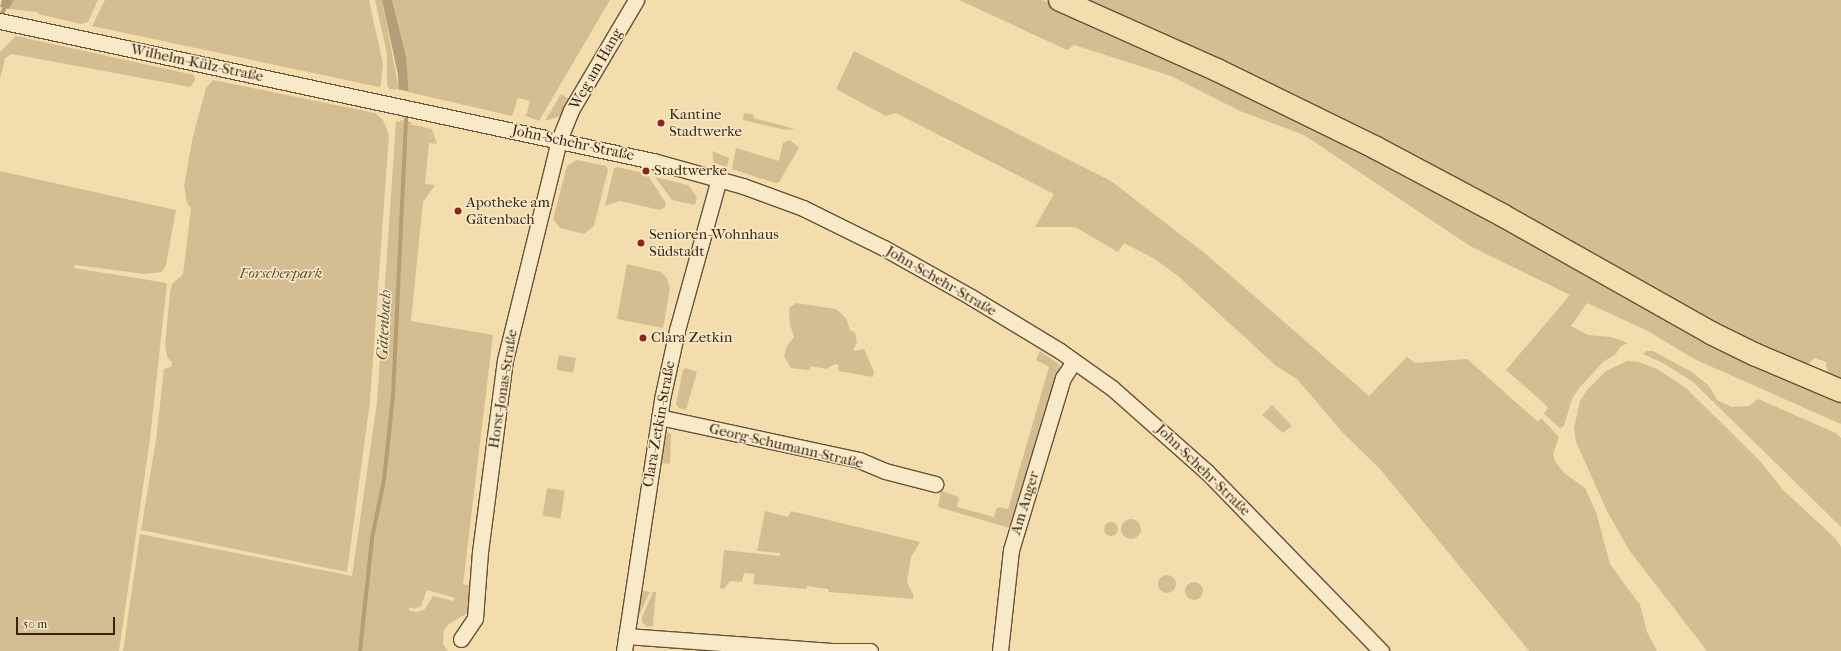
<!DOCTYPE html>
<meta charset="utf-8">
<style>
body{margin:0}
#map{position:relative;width:1841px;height:651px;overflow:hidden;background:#f4ddac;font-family:"IM FELL French Canon",serif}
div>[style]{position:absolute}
.green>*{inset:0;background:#d4be91;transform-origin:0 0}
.round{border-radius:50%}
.water>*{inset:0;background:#b49e77}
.pier>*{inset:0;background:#f4ddac}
.stream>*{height:4px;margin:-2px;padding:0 2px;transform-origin:2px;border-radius:2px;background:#b49e77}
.roads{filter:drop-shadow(1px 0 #665237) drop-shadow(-1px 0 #665237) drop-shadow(0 1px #665237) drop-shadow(0 -1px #665237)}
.minor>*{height:15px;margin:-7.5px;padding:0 7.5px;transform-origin:7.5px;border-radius:7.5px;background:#f8e9c9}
.primary>*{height:22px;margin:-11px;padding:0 11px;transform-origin:11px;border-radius:11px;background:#f4ddac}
.dots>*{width:11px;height:11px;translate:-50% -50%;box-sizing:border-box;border:2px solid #f8e9c9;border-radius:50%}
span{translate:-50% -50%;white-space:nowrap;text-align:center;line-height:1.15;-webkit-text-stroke:3px #f8e9c9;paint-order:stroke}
.street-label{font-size:15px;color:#372410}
.poi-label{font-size:15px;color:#372410}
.left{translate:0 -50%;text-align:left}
.park-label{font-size:15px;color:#5e4a30;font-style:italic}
.water-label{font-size:16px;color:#5c492f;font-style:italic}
.scale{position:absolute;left:16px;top:617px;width:99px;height:18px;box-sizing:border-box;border:2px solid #372410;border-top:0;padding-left:5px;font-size:12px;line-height:14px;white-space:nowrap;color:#372410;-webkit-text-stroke:3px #f8e9c9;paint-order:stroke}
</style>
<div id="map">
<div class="green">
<div style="clip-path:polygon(14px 0,98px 0,88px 22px,81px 24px,38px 14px,38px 12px,9px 9px)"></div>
<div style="clip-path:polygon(105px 0,369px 0,383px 64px,381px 85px,379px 87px,92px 26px)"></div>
<div style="clip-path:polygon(375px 0,382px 0,399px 90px,389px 89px,387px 84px,387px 54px)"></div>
<div style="clip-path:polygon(392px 0,610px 0,539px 121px,526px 116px,530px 101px,518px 98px,512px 116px,408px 92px,406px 56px)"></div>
<div style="clip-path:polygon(959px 0,1042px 0,1214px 75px,1841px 399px,1841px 424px,1694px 359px,1648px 331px,1587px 303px,1571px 326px,1588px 335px,1611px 337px,1628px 343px,1620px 347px,1616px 354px,1603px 362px,1580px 387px,1572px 399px,1564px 426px,1560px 428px,1544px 414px,1548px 407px,1506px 370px,1570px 295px,1470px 246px,1304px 135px,1240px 111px,1171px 76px,1074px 45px,1067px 50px)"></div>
<div style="clip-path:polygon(1081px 0,1841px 0,1841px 381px,1828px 376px,1826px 362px,1815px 358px,1805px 367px,1759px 348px)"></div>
<div style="clip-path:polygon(16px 36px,194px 75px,195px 80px,190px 87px,12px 54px,5px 58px,0 79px,0 52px)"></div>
<div style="clip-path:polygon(854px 51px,1111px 181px,1207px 255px,1369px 396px,1407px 357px,1415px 363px,1467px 359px,1538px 422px,1541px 418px,1559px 437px,1553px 454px,1555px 461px,1564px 473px,1585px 488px,1596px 512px,1610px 564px,1640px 605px,1647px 632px,1657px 651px,1529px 651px,1380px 469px,1343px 433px,1297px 379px,1276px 366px,1178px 276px,1155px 259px,1124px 243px,1118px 252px,1075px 227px,1035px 227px,1054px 194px,896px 113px,886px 116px,836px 89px)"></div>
<div style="clip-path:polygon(213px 80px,375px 113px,383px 120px,389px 135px,370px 402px,347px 572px,141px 530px,156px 440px,164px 369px,171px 367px,172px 362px,167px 357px,165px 344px,170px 293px,172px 284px,183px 274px,191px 208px,187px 203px,184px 186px,193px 136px,206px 88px)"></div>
<div style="clip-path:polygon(561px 94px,571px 100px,560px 116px,545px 121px)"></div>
<div style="clip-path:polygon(744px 113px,754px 115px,753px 118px,795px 129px,786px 130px,743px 120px)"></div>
<div style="clip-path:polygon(evenodd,396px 121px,432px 129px,437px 144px,429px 143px,425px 184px,435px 185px,423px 202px,411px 321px,493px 335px,463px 584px,472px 586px,469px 612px,449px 624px,444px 630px,443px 644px,448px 651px,123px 651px,140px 534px,352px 576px,377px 402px,396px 121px,427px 590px,455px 598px,454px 601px,433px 596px,425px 609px,416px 612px,409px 610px,410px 607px,415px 609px,421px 606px,427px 590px)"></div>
<div style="clip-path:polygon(790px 140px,799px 148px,779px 182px,775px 183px,732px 169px,736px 148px,779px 161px,783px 143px)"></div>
<div style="clip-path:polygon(712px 151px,729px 158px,727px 167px,714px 163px)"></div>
<div style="clip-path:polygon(577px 160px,606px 166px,608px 170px,594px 226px,584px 234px,560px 228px,553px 219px,567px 166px)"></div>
<div style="clip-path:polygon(617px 167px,647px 174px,666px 203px,665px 207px,660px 210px,620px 201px,605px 206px,614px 168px)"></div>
<div style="clip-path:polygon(0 171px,176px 210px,166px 265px,162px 272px,145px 274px,75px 265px,74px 268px,167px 283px,150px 439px,119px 651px,0 651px)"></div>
<div style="clip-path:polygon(655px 177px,688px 185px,697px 197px,695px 205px,672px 200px)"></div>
<div style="clip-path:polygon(627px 264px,661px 272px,667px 278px,670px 288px,663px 328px,617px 319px)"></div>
<div style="clip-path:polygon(796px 303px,836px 309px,846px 318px,850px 330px,855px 333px,857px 342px,853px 351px,864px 349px,874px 372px,873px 377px,838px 371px,839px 365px,835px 364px,826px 369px,811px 366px,809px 370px,791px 368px,784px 356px,787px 346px,794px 337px,790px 325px,789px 308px)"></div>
<div style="clip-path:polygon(1040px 351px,1059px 364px,1060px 368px,1013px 529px,938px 507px,941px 491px,959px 497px,957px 507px,994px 517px,997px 507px,1008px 509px,1049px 367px,1036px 360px)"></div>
<div style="clip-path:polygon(1646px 351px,1653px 351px,1692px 372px,1709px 386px,1717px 400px,1732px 407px,1749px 406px,1758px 399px,1836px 433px,1841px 438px,1841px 527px,1693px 382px,1663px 363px,1643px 354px)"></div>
<div style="left:559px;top:355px;width:17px;height:15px;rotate:10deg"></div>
<div style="clip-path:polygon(1627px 361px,1639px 362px,1657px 369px,1686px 388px,1760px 461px,1783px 490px,1835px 538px,1841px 547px,1841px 651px,1707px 651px,1629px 550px,1607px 511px,1576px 442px,1574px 428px,1580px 401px,1587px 390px,1606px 371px)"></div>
<div style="clip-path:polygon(686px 368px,697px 372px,686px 410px,679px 408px,676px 404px,683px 370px)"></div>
<div style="clip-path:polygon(1272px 405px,1292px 426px,1283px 433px,1262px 415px)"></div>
<div style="clip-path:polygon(667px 432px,671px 434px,670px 464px,660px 463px,660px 460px)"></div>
<div style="left:547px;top:488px;width:18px;height:28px;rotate:9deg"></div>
<div style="clip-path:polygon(765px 511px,788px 517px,791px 511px,920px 542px,911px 557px,907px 582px,913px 594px,913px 599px,829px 592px,828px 589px,807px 586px,806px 589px,753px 584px,755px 574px,744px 573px,742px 582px,730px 581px,724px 589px,720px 588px,724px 550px,780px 556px,780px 553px,757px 551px)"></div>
<div class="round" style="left:1121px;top:519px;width:20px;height:20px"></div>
<div class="round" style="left:1104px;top:522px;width:14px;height:14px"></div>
<div class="round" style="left:1158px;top:575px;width:18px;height:18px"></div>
<div class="round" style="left:1185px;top:582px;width:18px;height:18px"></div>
<div style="clip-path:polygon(641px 590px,650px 592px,639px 615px,637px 614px)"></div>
<div style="clip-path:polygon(653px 592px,656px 592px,653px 626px,647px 627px,642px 622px,642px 617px)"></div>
</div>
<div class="water">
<div style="clip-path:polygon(2px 0,14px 0,9px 9px,0 7px)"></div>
<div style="clip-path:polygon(382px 0,392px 0,406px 56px,411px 124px,400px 121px,398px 75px)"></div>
</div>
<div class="pier">
<div style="clip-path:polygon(397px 89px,410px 92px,413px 123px,398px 120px)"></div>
</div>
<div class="stream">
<div style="left:0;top:17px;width:19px;rotate:-62deg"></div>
<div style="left:360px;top:651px;width:114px;rotate:-83.9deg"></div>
<div style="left:372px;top:538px;width:59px;rotate:-78.3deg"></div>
<div style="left:384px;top:480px;width:84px;rotate:-83.9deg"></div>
<div style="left:393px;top:396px;width:278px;rotate:-87.3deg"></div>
</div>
<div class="roads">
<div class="minor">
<div style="left:0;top:21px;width:668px;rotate:12.1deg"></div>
<div style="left:653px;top:161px;width:93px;rotate:15.5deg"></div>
<div style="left:743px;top:186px;width:64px;rotate:20.1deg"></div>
<div style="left:803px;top:208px;width:90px;rotate:26.3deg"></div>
<div style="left:884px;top:248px;width:100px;rotate:29.4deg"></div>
<div style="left:971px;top:297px;width:104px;rotate:31.2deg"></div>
<div style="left:1060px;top:351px;width:64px;rotate:35.4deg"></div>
<div style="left:1112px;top:388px;width:127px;rotate:41.5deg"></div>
<div style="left:1207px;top:472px;width:250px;rotate:45.8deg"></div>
<div style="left:659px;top:417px;width:205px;rotate:12.1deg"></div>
<div style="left:859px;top:460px;width:28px;rotate:23deg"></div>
<div style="left:885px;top:471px;width:52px;rotate:14.6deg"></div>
<div style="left:626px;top:636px;width:206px;rotate:4.2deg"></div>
<div style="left:831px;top:651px;width:39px"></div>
<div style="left:461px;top:639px;width:25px;rotate:-56deg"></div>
<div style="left:475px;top:618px;width:66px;rotate:-85.7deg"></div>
<div style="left:480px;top:552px;width:194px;rotate:-82.6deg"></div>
<div style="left:505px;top:360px;width:227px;rotate:-76.2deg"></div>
<div style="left:559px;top:140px;width:32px;rotate:-68deg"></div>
<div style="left:571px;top:110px;width:128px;rotate:-59.4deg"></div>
<div style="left:624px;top:651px;width:255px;rotate:-81.4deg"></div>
<div style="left:662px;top:399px;width:71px;rotate:-77.7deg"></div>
<div style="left:677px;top:330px;width:157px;rotate:-74.5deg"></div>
<div style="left:1000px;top:651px;width:102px;rotate:-83.8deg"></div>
<div style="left:1011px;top:550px;width:180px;rotate:-73.2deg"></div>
<div style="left:1063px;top:378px;width:20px;rotate:-57deg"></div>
</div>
<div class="primary">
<div style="left:1060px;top:0;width:172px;rotate:24deg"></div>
<div style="left:1217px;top:70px;width:177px;rotate:26.1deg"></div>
<div style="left:1376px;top:148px;width:143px;rotate:28deg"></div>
<div style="left:1502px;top:215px;width:240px;rotate:29.4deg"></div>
<div style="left:1711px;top:333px;width:50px;rotate:26.1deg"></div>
<div style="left:1756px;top:355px;width:92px;rotate:23deg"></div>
</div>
</div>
<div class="dots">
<div style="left:661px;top:123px;background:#8f2418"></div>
<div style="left:646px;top:171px;background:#8f2418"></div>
<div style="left:458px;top:211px;background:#8f2418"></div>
<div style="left:641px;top:243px;background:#8f2418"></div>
<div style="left:643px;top:338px;background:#8f2418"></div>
</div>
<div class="street-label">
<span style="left:197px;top:63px;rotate:12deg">Wilhelm-Külz-Straße</span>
<span style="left:596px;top:69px;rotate:-60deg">Weg am Hang</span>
<span style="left:573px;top:143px;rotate:12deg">John-Schehr-Straße</span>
<span style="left:941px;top:281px;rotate:30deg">John-Schehr-Straße</span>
<span style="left:503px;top:389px;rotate:-81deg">Horst-Jonas-Straße</span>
<span style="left:659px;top:424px;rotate:-80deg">Clara-Zetkin-Straße</span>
<span style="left:786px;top:446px;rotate:13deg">Georg-Schumann-Straße</span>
<span style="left:1203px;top:470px;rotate:44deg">John-Schehr-Straße</span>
<span style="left:1025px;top:503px;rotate:-73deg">Am Anger</span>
</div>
<div class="poi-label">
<span class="left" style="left:669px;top:123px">Kantine<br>Stadtwerke</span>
<span class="left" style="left:654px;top:171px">Stadtwerke</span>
<span class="left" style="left:466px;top:211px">Apotheke am<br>Gätenbach</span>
<span class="left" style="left:649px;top:243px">Senioren-Wohnhaus<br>Südstadt</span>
<span class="left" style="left:651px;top:338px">Clara Zetkin</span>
</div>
<div class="park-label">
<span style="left:281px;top:274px">Forscherpark</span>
</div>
<div class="water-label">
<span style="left:384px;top:325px;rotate:-87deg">Gätenbach</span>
</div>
<div class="scale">50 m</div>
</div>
